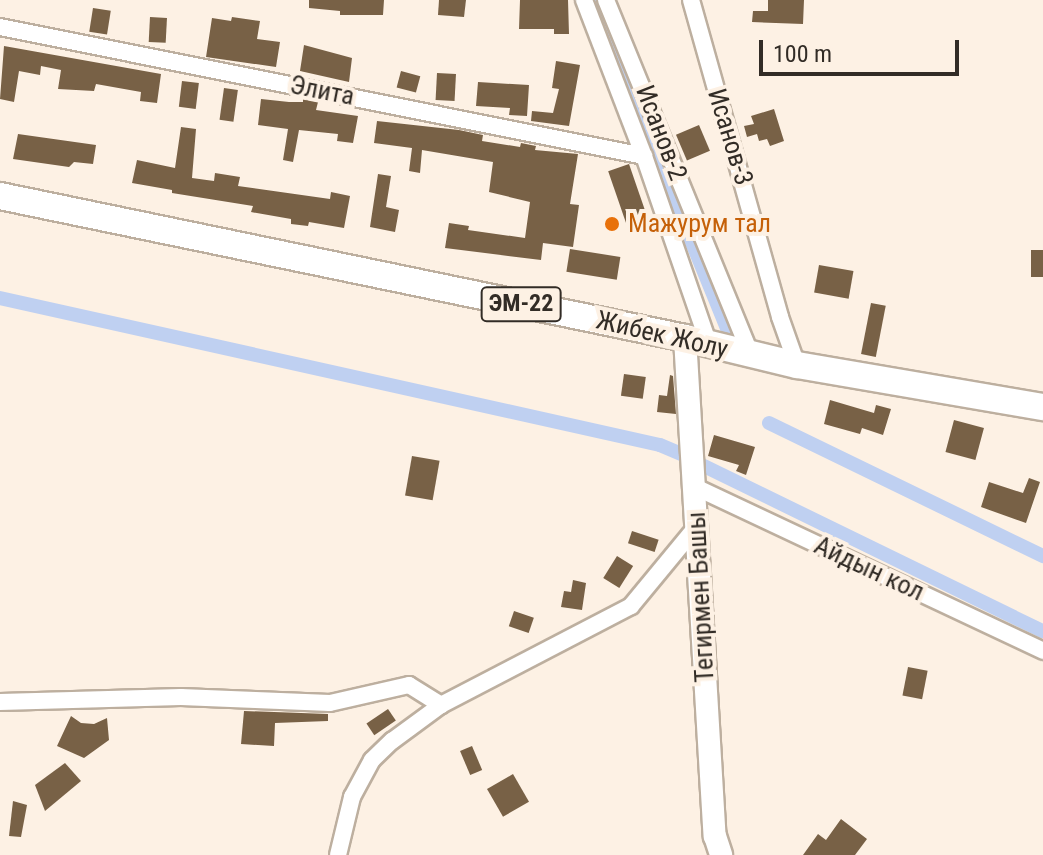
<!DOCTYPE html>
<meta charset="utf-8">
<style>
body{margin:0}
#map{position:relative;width:1043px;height:855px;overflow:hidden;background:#fdf1e4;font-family:"Roboto Condensed",sans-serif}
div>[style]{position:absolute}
.canal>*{height:14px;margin:-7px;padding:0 7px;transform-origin:7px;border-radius:7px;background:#bfd0f1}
.building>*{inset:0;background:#786146;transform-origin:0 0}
.roads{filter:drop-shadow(2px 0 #bdaf9f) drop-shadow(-2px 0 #bdaf9f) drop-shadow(0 2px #bdaf9f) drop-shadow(0 -2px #bdaf9f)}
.street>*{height:16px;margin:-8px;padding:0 8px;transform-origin:8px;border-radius:8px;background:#fff}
.secondary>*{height:22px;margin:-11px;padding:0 11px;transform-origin:11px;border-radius:11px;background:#fff}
.primary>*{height:26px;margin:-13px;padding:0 13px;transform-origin:13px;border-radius:13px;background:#fff}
.dots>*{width:22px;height:22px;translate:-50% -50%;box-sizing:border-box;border:4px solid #fdf1e4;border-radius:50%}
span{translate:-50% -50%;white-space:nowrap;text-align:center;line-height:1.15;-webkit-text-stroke:8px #fdf1e4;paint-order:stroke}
.shield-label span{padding:2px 6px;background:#fdf1e4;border:2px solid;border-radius:6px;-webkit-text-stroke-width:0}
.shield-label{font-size:24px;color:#322c26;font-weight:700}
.street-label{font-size:26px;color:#322c26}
.food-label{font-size:26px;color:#c56008}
.left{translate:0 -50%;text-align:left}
.scale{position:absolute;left:759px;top:40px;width:200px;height:36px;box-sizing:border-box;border:4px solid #322c26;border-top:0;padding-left:10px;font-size:24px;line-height:28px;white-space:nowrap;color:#322c26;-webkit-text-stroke:6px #fdf1e4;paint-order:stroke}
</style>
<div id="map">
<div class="canal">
<div style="left:593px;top:0;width:360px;rotate:67.8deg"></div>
<div style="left:0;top:298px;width:676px;rotate:12.56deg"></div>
<div style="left:660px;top:445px;width:25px;rotate:23deg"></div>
<div style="left:769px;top:423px;width:305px;rotate:25.9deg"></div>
<div style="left:704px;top:466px;width:377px;rotate:26deg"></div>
</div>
<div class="building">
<div style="clip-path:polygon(309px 0,384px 0,383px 15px,340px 15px,340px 11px,309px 8px)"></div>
<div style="clip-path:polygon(439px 0,466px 0,464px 17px,438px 15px)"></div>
<div style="clip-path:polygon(520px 0,568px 0,569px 34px,554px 34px,554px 29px,519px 29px)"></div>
<div style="clip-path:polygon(768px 0,804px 0,803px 24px,752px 22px,753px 11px,768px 11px)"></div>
<div style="left:93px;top:8px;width:18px;height:24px;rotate:9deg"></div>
<div style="left:150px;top:17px;width:17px;height:25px;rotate:3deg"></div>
<div style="clip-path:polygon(232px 17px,260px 21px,257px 39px,280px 42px,276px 67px,206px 57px,212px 18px,231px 21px)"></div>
<div style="clip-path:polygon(304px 45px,352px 58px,349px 82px,300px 71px)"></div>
<div style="clip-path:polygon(4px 46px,161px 74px,157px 103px,140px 101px,141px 92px,96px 84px,94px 91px,58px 89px,61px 70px,41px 66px,40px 75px,19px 71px,14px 102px,0 99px)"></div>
<div style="clip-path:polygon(556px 61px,580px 65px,569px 126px,531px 121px,532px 111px,553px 113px,559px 89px,552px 88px)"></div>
<div style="left:401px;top:71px;width:20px;height:17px;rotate:15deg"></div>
<div style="left:437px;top:73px;width:19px;height:27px;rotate:3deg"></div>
<div style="left:182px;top:81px;width:17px;height:26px;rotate:7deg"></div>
<div style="clip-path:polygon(478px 82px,529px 85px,527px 116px,509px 115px,510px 108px,476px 106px)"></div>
<div style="left:224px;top:88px;width:14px;height:32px;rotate:8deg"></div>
<div style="clip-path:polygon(261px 99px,289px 102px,303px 102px,303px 99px,318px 102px,316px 110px,358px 116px,353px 143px,337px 141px,338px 134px,299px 130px,293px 162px,283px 160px,288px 129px,258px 125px)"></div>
<div style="clip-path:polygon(774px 109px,784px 141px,770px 146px,767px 139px,759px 141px,757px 134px,747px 137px,744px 126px,754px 124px,751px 116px)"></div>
<div style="clip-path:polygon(377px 121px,459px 130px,483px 135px,482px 141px,520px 147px,521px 143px,536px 146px,535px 150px,578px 154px,570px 204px,579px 205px,573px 247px,543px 243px,541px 260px,445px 248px,449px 223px,469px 226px,468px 230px,525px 238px,530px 202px,489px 192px,493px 162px,422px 150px,420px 173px,409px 171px,412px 148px,374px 143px)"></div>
<div style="left:699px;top:125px;width:28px;height:25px;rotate:67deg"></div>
<div style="clip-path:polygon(181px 127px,196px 129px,192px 178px,214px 181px,215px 173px,240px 177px,238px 186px,330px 199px,331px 192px,350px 196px,344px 228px,309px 222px,308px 226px,291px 224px,291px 219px,251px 212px,253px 206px,172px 193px,172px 190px,132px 183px,137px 160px,175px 168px)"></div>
<div style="clip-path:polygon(18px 134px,96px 145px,93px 164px,74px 162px,69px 167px,13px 159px)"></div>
<div style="left:629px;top:164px;width:58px;height:22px;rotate:71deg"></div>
<div style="clip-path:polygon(378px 174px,391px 176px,386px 207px,399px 210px,395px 232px,370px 227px)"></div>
<div style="left:570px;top:249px;width:51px;height:23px;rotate:9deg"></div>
<div style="left:1031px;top:250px;width:12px;height:27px"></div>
<div style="left:819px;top:265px;width:35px;height:28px;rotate:10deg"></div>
<div style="left:871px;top:303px;width:15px;height:52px;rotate:11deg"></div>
<div style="left:624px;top:374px;width:22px;height:22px;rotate:8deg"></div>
<div style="clip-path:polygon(670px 375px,673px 376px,676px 414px,657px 412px,659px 395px,667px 396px)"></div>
<div style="clip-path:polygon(830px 400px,874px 413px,876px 405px,891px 409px,883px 435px,862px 428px,860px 434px,824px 424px)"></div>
<div style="left:954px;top:420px;width:31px;height:33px;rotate:15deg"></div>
<div style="clip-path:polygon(714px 435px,755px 447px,746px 475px,736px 471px,739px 465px,708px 456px)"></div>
<div style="left:412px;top:456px;width:28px;height:40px;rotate:10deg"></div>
<div style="clip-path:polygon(1029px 478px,1040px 482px,1026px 523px,981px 507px,989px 482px,1023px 493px)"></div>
<div style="left:632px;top:531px;width:28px;height:13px;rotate:18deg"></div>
<div style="left:617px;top:556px;width:19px;height:26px;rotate:32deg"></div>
<div style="clip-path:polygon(573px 580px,586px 583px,582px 610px,561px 607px,564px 591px,571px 592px)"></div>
<div style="left:514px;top:611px;width:21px;height:16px;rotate:19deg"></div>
<div style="left:908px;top:667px;width:20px;height:29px;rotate:11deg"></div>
<div style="left:388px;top:709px;width:14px;height:26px;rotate:56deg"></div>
<div style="clip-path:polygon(244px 711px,328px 714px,328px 721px,275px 723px,274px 746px,241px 744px)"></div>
<div style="clip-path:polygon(71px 716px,81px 723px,94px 724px,107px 718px,109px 740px,84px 758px,57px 746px)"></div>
<div style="left:472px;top:746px;width:26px;height:13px;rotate:67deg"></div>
<div style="clip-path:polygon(65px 763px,81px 781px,45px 811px,35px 785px)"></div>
<div style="left:513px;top:774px;width:32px;height:30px;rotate:60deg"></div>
<div style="clip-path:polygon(13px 801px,27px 805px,21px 837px,9px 836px)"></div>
<div style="clip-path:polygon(841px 819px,867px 839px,855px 855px,803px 855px,818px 834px,826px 840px)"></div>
</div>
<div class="roads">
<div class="street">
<div style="left:584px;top:0;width:167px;rotate:69deg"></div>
<div style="left:644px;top:156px;width:200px;rotate:71deg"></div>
<div style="left:606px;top:0;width:383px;rotate:67.8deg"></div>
<div style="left:691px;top:0;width:329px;rotate:74.3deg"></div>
<div style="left:780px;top:317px;width:51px;rotate:70.5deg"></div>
<div style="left:0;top:27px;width:657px;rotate:11.33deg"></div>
<div style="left:695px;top:487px;width:385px;rotate:25.2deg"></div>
<div style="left:0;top:702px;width:181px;rotate:-1.6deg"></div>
<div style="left:181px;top:697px;width:149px;rotate:2.3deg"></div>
<div style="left:330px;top:703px;width:81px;rotate:-12.8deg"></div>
<div style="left:409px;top:685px;width:38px;rotate:32deg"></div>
<div style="left:338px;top:855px;width:60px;rotate:-76.4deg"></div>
<div style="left:352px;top:797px;width:42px;rotate:-61.6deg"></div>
<div style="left:372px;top:760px;width:28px;rotate:-44deg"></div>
<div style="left:392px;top:741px;width:61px;rotate:-36.3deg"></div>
<div style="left:441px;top:705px;width:214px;rotate:-27.5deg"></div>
<div style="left:631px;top:606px;width:104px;rotate:-50.5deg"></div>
</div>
<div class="secondary">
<div style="left:685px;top:338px;width:499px;rotate:86.6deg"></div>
<div style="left:715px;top:836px;width:20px;rotate:72deg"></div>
</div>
<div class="primary">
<div style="left:0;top:196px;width:700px;rotate:11.71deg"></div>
<div style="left:685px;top:338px;width:115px;rotate:13.6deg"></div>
<div style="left:797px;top:365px;width:250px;rotate:9.7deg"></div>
</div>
</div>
<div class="dots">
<div style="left:612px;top:224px;background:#e8710a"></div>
</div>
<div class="shield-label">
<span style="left:521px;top:304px">ЭМ-22</span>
</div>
<div class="street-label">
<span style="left:322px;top:91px;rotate:11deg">Элита</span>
<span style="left:661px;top:133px;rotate:69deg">Исанов-2</span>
<span style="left:730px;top:137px;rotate:73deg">Исанов-3</span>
<span style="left:662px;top:335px;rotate:13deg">Жибек Жолу</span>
<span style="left:869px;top:569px;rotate:25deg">Айдын кол</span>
<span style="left:701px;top:597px;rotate:-93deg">Тегирмен Башы</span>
</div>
<div class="food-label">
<span class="left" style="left:628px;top:224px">Мажурум тал</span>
</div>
<div class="scale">100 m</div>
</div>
